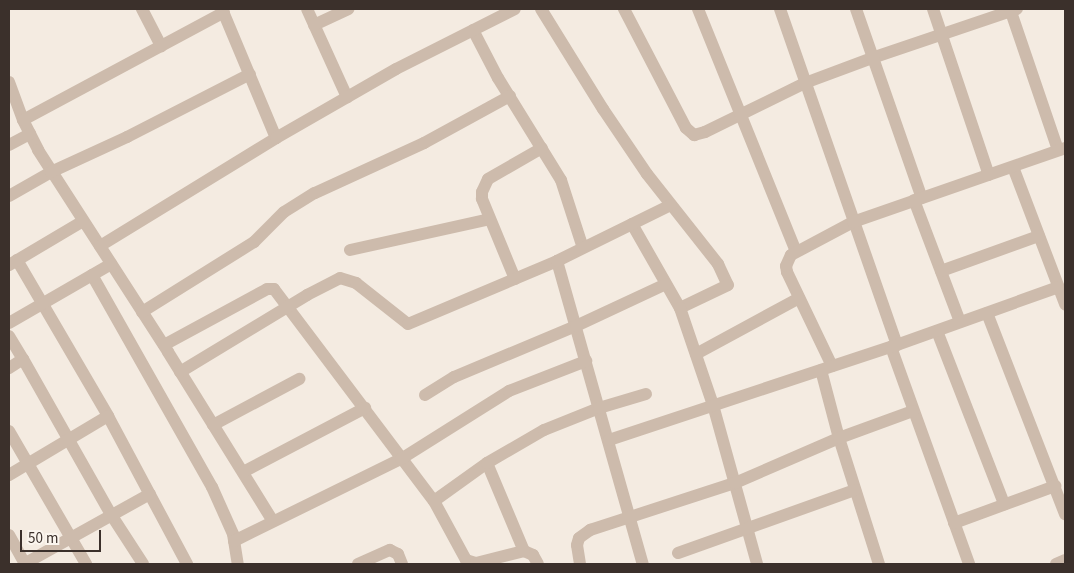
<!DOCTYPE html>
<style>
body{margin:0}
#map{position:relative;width:1074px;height:573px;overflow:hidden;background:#f4ebe1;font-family:"Source Sans 3",sans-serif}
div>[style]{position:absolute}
.street>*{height:12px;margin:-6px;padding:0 6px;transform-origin:6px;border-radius:6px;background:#cdbbac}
span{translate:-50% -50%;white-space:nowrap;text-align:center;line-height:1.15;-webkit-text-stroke:4px #fbf5ee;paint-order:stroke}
.frame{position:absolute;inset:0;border:10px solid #3b302b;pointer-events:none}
.scale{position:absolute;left:20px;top:530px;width:81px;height:22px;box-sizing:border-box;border:2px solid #3b302b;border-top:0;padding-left:6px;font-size:15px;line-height:18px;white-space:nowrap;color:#3b302b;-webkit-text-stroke:4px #fbf5ee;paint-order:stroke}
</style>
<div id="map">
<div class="street">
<div style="left:142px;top:9px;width:42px;rotate:62.8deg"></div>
<div style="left:222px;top:9px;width:140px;rotate:67.3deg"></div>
<div style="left:307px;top:9px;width:97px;rotate:65.6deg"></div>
<div style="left:541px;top:9px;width:118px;rotate:58.2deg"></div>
<div style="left:603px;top:109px;width:78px;rotate:55.9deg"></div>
<div style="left:647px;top:174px;width:115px;rotate:51.7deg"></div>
<div style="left:718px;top:264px;width:23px;rotate:65deg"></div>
<div style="left:728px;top:285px;width:53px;rotate:154.4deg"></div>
<div style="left:624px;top:9px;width:134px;rotate:62.5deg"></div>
<div style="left:686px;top:128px;width:11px;rotate:41deg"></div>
<div style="left:694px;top:135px;width:11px;rotate:-15deg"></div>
<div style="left:705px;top:132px;width:111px;rotate:-26.1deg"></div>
<div style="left:805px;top:83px;width:72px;rotate:-20.5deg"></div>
<div style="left:872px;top:58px;width:153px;rotate:-18.7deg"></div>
<div style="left:698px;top:9px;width:261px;rotate:68deg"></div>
<div style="left:780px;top:9px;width:356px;rotate:70.8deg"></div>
<div style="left:856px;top:9px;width:200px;rotate:70.8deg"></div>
<div style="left:933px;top:9px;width:175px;rotate:71.4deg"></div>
<div style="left:1010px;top:9px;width:149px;rotate:71.2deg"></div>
<div style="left:314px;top:25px;width:38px;rotate:-25deg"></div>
<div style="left:473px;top:30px;width:54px;rotate:62.5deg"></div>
<div style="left:498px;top:78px;width:120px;rotate:58.3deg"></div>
<div style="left:561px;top:180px;width:71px;rotate:72.1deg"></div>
<div style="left:9px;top:82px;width:40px;rotate:69.8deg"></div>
<div style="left:23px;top:120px;width:34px;rotate:63deg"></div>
<div style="left:38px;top:150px;width:240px;rotate:57.2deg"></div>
<div style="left:168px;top:352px;width:198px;rotate:58.2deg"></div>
<div style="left:23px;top:120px;width:228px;rotate:-28.2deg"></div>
<div style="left:9px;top:145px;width:24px;rotate:-28deg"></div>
<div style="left:1013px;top:167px;width:147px;rotate:69.2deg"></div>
<div style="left:9px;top:196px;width:48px;rotate:-29.7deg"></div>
<div style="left:51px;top:172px;width:84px;rotate:-24.7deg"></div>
<div style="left:127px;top:137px;width:138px;rotate:-27.1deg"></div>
<div style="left:914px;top:200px;width:130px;rotate:69.3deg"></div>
<div style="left:632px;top:224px;width:97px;rotate:60.3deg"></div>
<div style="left:680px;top:308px;width:102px;rotate:71.2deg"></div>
<div style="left:713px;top:405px;width:165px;rotate:74.5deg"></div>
<div style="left:100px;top:246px;width:206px;rotate:-31.5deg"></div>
<div style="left:276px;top:138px;width:138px;rotate:-29.9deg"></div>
<div style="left:396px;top:69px;width:133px;rotate:-26.8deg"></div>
<div style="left:350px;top:250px;width:143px;rotate:-12.5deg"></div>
<div style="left:17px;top:260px;width:181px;rotate:59.7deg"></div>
<div style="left:108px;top:416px;width:168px;rotate:61.9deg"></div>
<div style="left:557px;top:261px;width:315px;rotate:74.2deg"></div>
<div style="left:9px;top:265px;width:86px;rotate:-30.7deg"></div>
<div style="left:941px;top:271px;width:104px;rotate:-19.7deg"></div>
<div style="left:92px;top:275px;width:244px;rotate:60.5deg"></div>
<div style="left:212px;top:487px;width:51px;rotate:65.9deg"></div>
<div style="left:233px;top:534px;width:30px;rotate:81deg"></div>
<div style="left:515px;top:279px;width:87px;rotate:-112.4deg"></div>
<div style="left:482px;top:199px;width:7px;rotate:-90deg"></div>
<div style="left:482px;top:192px;width:14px;rotate:-65deg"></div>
<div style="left:488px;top:179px;width:62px;rotate:-29.9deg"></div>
<div style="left:142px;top:312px;width:132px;rotate:-32deg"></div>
<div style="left:254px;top:242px;width:42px;rotate:-45deg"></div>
<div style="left:284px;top:212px;width:36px;rotate:-32deg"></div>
<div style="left:315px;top:193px;width:120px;rotate:-24.6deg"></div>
<div style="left:424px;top:143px;width:98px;rotate:-28.7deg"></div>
<div style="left:987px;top:313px;width:216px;rotate:68.8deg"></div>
<div style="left:9px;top:323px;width:118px;rotate:-30deg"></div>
<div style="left:937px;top:331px;width:186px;rotate:68.8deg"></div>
<div style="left:9px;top:336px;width:27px;rotate:59deg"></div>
<div style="left:23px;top:359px;width:17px;rotate:147deg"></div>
<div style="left:164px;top:345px;width:117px;rotate:-28.5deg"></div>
<div style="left:267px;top:289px;width:7px"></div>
<div style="left:274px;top:289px;width:266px;rotate:53deg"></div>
<div style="left:434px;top:501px;width:67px;rotate:61.5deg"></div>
<div style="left:466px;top:560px;width:10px;rotate:17deg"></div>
<div style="left:476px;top:563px;width:49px;rotate:-14deg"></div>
<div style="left:524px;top:551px;width:10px;rotate:24deg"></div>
<div style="left:533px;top:555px;width:10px;rotate:61deg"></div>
<div style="left:891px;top:347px;width:231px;rotate:70.2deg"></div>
<div style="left:696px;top:354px;width:117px;rotate:-28.5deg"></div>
<div style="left:23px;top:359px;width:180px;rotate:60.5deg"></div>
<div style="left:112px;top:516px;width:57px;rotate:57.1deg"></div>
<div style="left:832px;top:366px;width:104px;rotate:-115.6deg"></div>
<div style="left:787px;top:272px;width:6px;rotate:-99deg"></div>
<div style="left:786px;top:266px;width:12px;rotate:-66deg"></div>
<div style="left:791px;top:255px;width:70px;rotate:-28deg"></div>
<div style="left:853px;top:222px;width:225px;rotate:-19.2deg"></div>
<div style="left:821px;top:370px;width:70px;rotate:75.2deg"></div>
<div style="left:839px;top:438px;width:132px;rotate:72.4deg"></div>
<div style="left:180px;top:372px;width:149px;rotate:-31.2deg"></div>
<div style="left:307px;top:295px;width:37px;rotate:-27deg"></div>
<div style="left:340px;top:278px;width:17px;rotate:17deg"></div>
<div style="left:356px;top:283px;width:66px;rotate:38.3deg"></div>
<div style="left:408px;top:324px;width:162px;rotate:-22.9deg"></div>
<div style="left:557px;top:261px;width:127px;rotate:-26.2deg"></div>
<div style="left:425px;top:395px;width:34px;rotate:-32deg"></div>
<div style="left:454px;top:377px;width:132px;rotate:-22.7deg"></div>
<div style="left:576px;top:326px;width:99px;rotate:-25deg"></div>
<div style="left:213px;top:425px;width:98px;rotate:-28.1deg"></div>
<div style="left:9px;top:431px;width:154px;rotate:59.9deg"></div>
<div style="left:609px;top:440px;width:297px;rotate:-18.3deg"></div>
<div style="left:891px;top:347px;width:178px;rotate:-19.7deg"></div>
<div style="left:487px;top:463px;width:95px;rotate:67.2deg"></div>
<div style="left:243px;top:472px;width:138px;rotate:-27.7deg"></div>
<div style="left:9px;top:475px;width:115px;rotate:-30.8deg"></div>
<div style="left:434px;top:501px;width:65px;rotate:-35.6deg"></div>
<div style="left:487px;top:463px;width:66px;rotate:-30.1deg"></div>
<div style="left:544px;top:430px;width:59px;rotate:-21.8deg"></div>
<div style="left:599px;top:408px;width:49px;rotate:-16.6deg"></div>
<div style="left:954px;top:523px;width:108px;rotate:-20.1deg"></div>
<div style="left:9px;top:535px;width:33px;rotate:61deg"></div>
<div style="left:234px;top:541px;width:186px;rotate:-26.2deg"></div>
<div style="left:401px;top:459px;width:128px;rotate:-32.2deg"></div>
<div style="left:509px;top:391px;width:83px;rotate:-21.3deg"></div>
<div style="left:678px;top:553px;width:188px;rotate:-19.6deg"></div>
<div style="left:24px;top:564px;width:144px;rotate:-29.1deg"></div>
<div style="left:358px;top:564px;width:35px;rotate:-24deg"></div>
<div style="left:390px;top:550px;width:9px;rotate:27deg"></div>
<div style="left:398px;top:554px;width:11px;rotate:68deg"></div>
<div style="left:580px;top:564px;width:19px;rotate:-99deg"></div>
<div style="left:577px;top:545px;width:7px;rotate:-74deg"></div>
<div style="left:579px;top:538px;width:14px;rotate:-36deg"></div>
<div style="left:590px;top:530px;width:152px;rotate:-18deg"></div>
<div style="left:735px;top:483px;width:113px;rotate:-23.4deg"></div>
<div style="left:839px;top:438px;width:79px;rotate:-20deg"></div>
<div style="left:1056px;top:564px;width:10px;rotate:-24deg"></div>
</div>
<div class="frame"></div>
<div class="scale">50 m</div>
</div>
